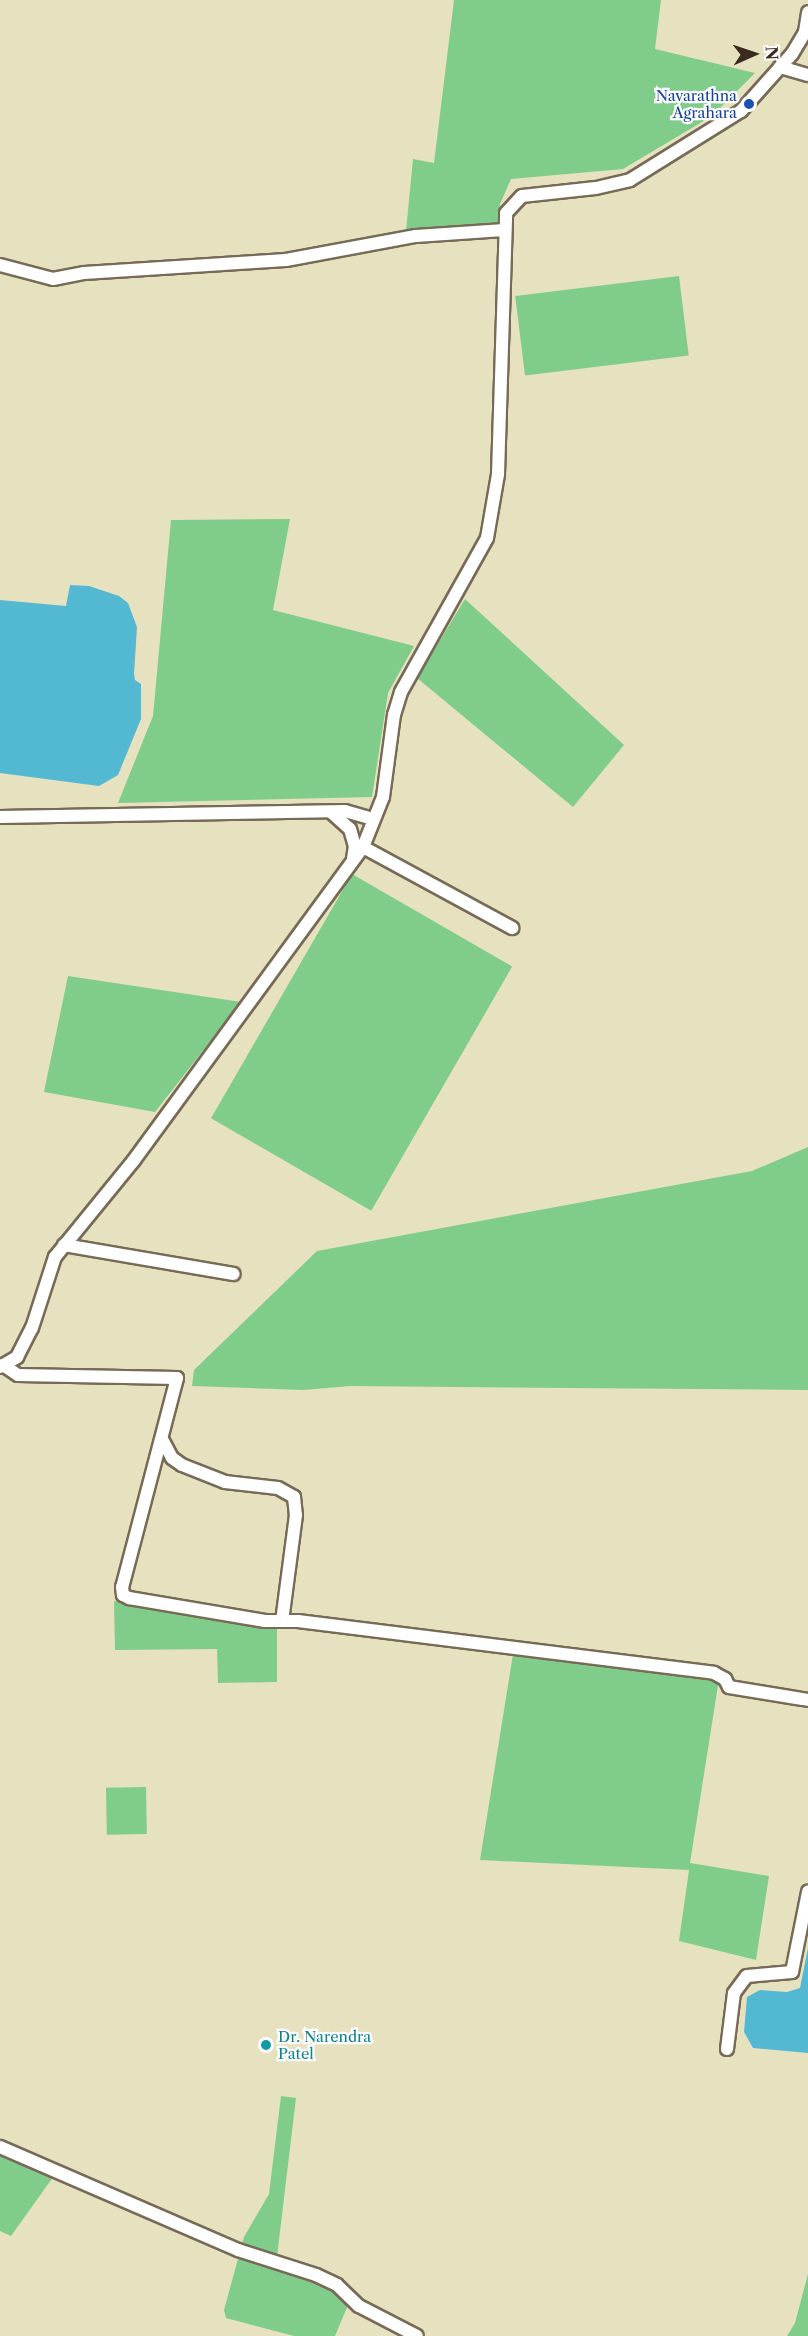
<!DOCTYPE html>
<style>
body{margin:0}
#map{position:relative;width:808px;height:2336px;overflow:hidden;background:#e6e1be;font-family:"Libre Caslon Text",serif}
div>[style]{position:absolute}
.green>*{inset:0;background:#80cd8b;transform-origin:0 0}
.water>*{inset:0;background:#53b8d2}
.roads{filter:drop-shadow(2px 0 #776a56) drop-shadow(-2px 0 #776a56) drop-shadow(0 2px #776a56) drop-shadow(0 -2px #776a56)}
.minor>*{height:12px;margin:-6px;padding:0 6px;transform-origin:6px;border-radius:6px;background:#fff}
.dots>*{width:16px;height:16px;translate:-50% -50%;box-sizing:border-box;border:3px solid #fff;border-radius:50%}
span{translate:-50% -50%;white-space:nowrap;text-align:center;line-height:1.15;-webkit-text-stroke:4.5px #fff;paint-order:stroke}
.transit-label{font-size:15px;color:#164399}
.right{translate:-100% -50%;text-align:right}
.culture-label{font-size:15px;color:#0d838f}
.left{translate:0 -50%;text-align:left}
.north{position:absolute;left:724px;top:24px;width:60px;height:60px;-webkit-text-stroke:4px #fff;paint-order:stroke;rotate:87deg;font-size:16px;font-weight:700;line-height:24px;text-align:center;color:#3b2a1e}
.north::after{content:'';display:block;margin:auto;width:21px;height:27px;background:#3b2a1e;clip-path:polygon(50% 0,100% 100%,50% 72%,0 100%)}
</style>
<div id="map">
<div class="green">
<div style="clip-path:polygon(454px 0,661px 0,655px 49px,755px 73px,712px 116px,623px 169px,511px 179px,500px 204px,498px 224px,406px 231px,413px 159px,434px 163px)"></div>
<div style="left:679px;top:276px;width:80px;height:165px;rotate:83deg"></div>
<div style="clip-path:polygon(290px 519px,273px 610px,414px 646px,388px 693px,372px 797px,118px 803px,153px 716px,171px 520px)"></div>
<div style="clip-path:polygon(465px 599px,624px 745px,573px 807px,417px 678px)"></div>
<div style="left:352px;top:874px;width:185px;height:282px;rotate:30deg"></div>
<div style="clip-path:polygon(68px 976px,241px 1002px,155px 1112px,44px 1092px)"></div>
<div style="clip-path:polygon(808px 1147px,808px 1390px,350px 1386px,303px 1390px,192px 1386px,194px 1370px,317px 1251px,752px 1171px)"></div>
<div style="clip-path:polygon(114px 1601px,277px 1627px,277px 1682px,218px 1683px,217px 1649px,115px 1650px)"></div>
<div style="clip-path:polygon(513px 1654px,719px 1679px,690px 1863px,769px 1876px,756px 1960px,679px 1941px,689px 1870px,480px 1860px)"></div>
<div style="left:146px;top:1787px;width:47px;height:40px;rotate:89deg"></div>
<div style="clip-path:polygon(281px 2096px,296px 2098px,276px 2265px,322px 2279px,351px 2298px,335px 2336px,294px 2336px,226px 2318px,224px 2310px,244px 2237px,269px 2194px)"></div>
<div style="clip-path:polygon(0 2151px,56px 2173px,11px 2236px,0 2231px)"></div>
<div style="clip-path:polygon(808px 2274px,808px 2336px,787px 2336px,795px 2323px)"></div>
</div>
<div class="water">
<div style="clip-path:polygon(70px 585px,89px 586px,119px 596px,128px 603px,137px 627px,134px 674px,135px 680px,141px 684px,141px 719px,118px 775px,99px 786px,0 773px,0 600px,66px 606px)"></div>
<div style="clip-path:polygon(808px 1948px,808px 2053px,753px 2048px,744px 2032px,747px 1997px,760px 1990px,787px 1992px,800px 1988px)"></div>
</div>
<div class="roads">
<div class="minor">
<div style="left:780px;top:67px;width:29px;rotate:16deg"></div>
<div style="left:0;top:265px;width:55px;rotate:14.8deg"></div>
<div style="left:53px;top:279px;width:32px;rotate:-11deg"></div>
<div style="left:84px;top:273px;width:202px;rotate:-3.7deg"></div>
<div style="left:286px;top:260px;width:132px;rotate:-10.5deg"></div>
<div style="left:416px;top:236px;width:89px;rotate:-3.9deg"></div>
<div style="left:331px;top:812px;width:25px;rotate:42deg"></div>
<div style="left:350px;top:829px;width:18px;rotate:74deg"></div>
<div style="left:355px;top:846px;width:13px;rotate:99deg"></div>
<div style="left:0;top:817px;width:345px;rotate:-1deg"></div>
<div style="left:345px;top:811px;width:29px;rotate:16deg"></div>
<div style="left:363px;top:847px;width:170px;rotate:28.5deg"></div>
<div style="left:64px;top:1245px;width:172px;rotate:9.7deg"></div>
<div style="left:3px;top:1365px;width:18px;rotate:34deg"></div>
<div style="left:18px;top:1375px;width:159px;rotate:1.1deg"></div>
<div style="left:177px;top:1378px;width:216px;rotate:104.7deg"></div>
<div style="left:122px;top:1587px;width:8px;rotate:83deg"></div>
<div style="left:123px;top:1595px;width:7px;rotate:27deg"></div>
<div style="left:129px;top:1598px;width:138px;rotate:9.6deg"></div>
<div style="left:265px;top:1621px;width:33px"></div>
<div style="left:298px;top:1621px;width:419px;rotate:7.1deg"></div>
<div style="left:714px;top:1673px;width:13px;rotate:29deg"></div>
<div style="left:725px;top:1679px;width:9px;rotate:63deg"></div>
<div style="left:729px;top:1687px;width:80px;rotate:9.3deg"></div>
<div style="left:0;top:1367px;width:20px;rotate:-30deg"></div>
<div style="left:17px;top:1357px;width:33px;rotate:-63deg"></div>
<div style="left:32px;top:1328px;width:75px;rotate:-72.1deg"></div>
<div style="left:55px;top:1257px;width:125px;rotate:-50.8deg"></div>
<div style="left:134px;top:1160px;width:388px;rotate:-53.8deg"></div>
<div style="left:363px;top:847px;width:54px;rotate:-68.2deg"></div>
<div style="left:383px;top:797px;width:83px;rotate:-82.4deg"></div>
<div style="left:394px;top:715px;width:24px;rotate:-73deg"></div>
<div style="left:401px;top:692px;width:176px;rotate:-60.8deg"></div>
<div style="left:487px;top:538px;width:65px;rotate:-80.2deg"></div>
<div style="left:498px;top:474px;width:261px;rotate:-88.2deg"></div>
<div style="left:506px;top:213px;width:23px;rotate:-47deg"></div>
<div style="left:522px;top:196px;width:74px;rotate:-6.2deg"></div>
<div style="left:596px;top:188px;width:35px;rotate:-13deg"></div>
<div style="left:630px;top:180px;width:131px;rotate:-31.9deg"></div>
<div style="left:741px;top:111px;width:76px;rotate:-48.2deg"></div>
<div style="left:792px;top:54px;width:26px;rotate:-59deg"></div>
<div style="left:805px;top:32px;width:20px;rotate:-81deg"></div>
<div style="left:163px;top:1441px;width:19px;rotate:62deg"></div>
<div style="left:172px;top:1458px;width:12px;rotate:35deg"></div>
<div style="left:182px;top:1465px;width:46px;rotate:21.6deg"></div>
<div style="left:225px;top:1482px;width:53px;rotate:6.5deg"></div>
<div style="left:278px;top:1488px;width:18px;rotate:29deg"></div>
<div style="left:294px;top:1497px;width:18px;rotate:84deg"></div>
<div style="left:296px;top:1515px;width:107px;rotate:97.5deg"></div>
<div style="left:727px;top:2049px;width:56px;rotate:-82.9deg"></div>
<div style="left:734px;top:1993px;width:21px;rotate:-53deg"></div>
<div style="left:747px;top:1976px;width:45px;rotate:-5.1deg"></div>
<div style="left:792px;top:1972px;width:82px;rotate:-78.7deg"></div>
<div style="left:0;top:2147px;width:259px;rotate:23.4deg"></div>
<div style="left:238px;top:2250px;width:82px;rotate:17.8deg"></div>
<div style="left:316px;top:2275px;width:23px;rotate:25deg"></div>
<div style="left:337px;top:2285px;width:30px;rotate:44deg"></div>
<div style="left:359px;top:2306px;width:65px;rotate:27.3deg"></div>
</div>
</div>
<div class="dots">
<div style="left:749px;top:104px;background:#1a4fb4"></div>
<div style="left:266px;top:2045px;background:#0f9aa8"></div>
</div>
<div class="transit-label">
<span class="right" style="left:737px;top:104px">Navarathna<br>Agrahara</span>
</div>
<div class="culture-label">
<span class="left" style="left:278px;top:2045px">Dr. Narendra<br>Patel</span>
</div>
<div class="north">N</div>
</div>
